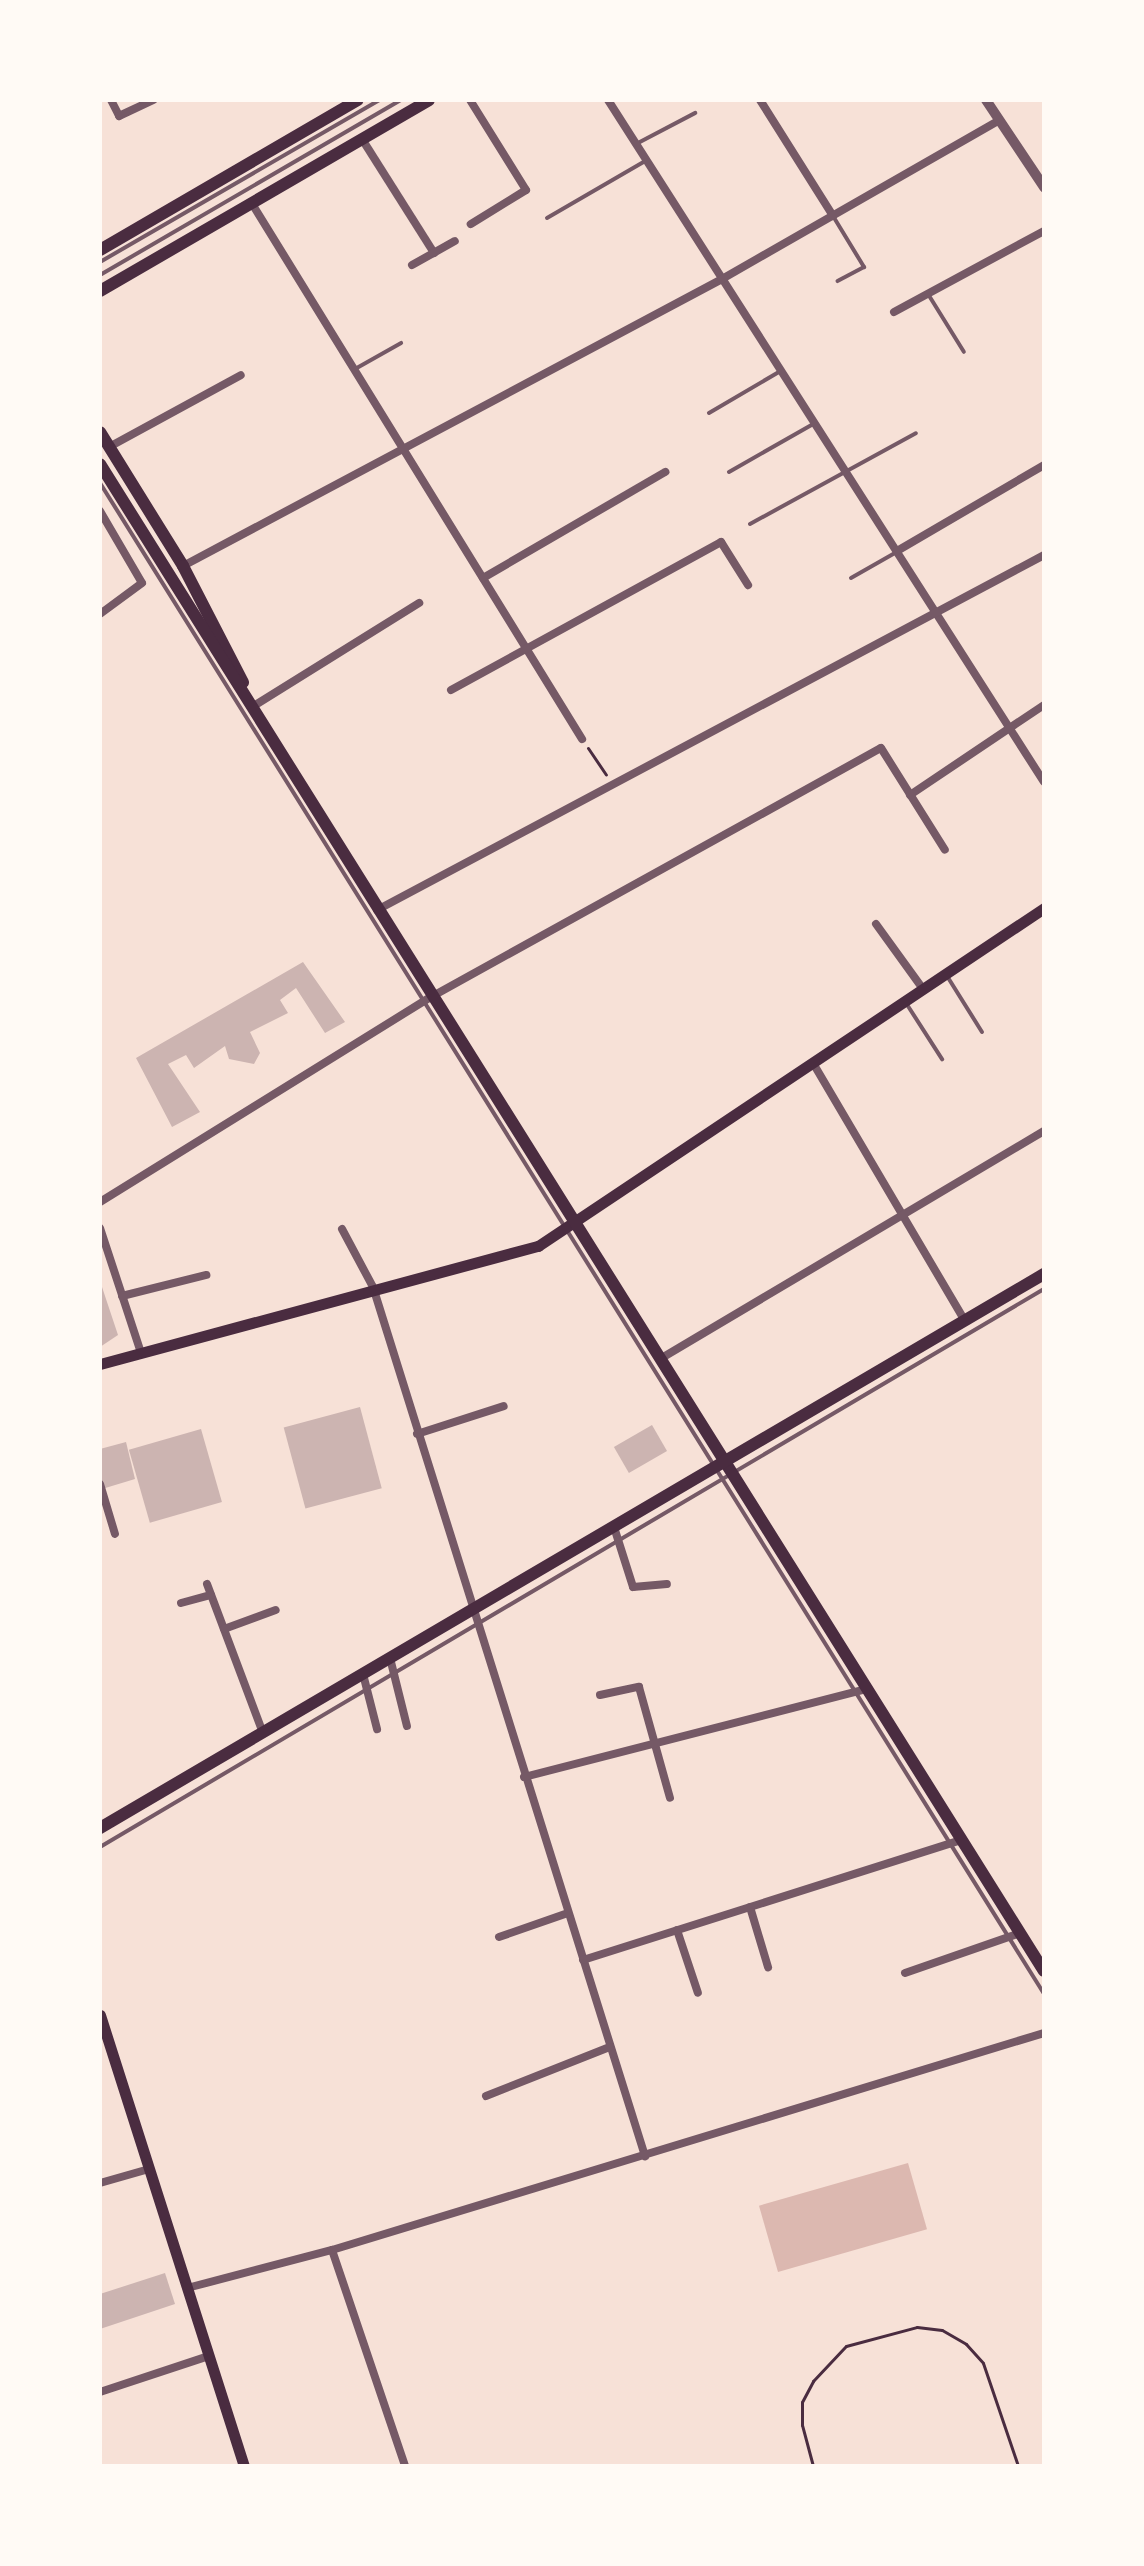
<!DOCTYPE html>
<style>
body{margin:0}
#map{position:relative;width:1144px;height:2566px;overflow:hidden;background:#f7e1d7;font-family:"Work Sans",sans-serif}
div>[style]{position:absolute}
.water>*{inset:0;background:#dcb8b0;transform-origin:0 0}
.building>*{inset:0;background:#ccb4b1;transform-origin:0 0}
.path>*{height:3px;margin:-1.5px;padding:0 1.5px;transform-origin:1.5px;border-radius:1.5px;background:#4a2c40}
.service>*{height:4px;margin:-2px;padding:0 2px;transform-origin:2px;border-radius:2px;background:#755966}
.minor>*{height:8px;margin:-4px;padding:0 4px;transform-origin:4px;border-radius:4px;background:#755966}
.tertiary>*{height:10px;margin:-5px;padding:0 5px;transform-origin:5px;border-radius:5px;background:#755966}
.secondary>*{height:11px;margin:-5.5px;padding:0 5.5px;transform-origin:5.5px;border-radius:5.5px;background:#4a2c40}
.primary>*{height:12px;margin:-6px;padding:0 6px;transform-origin:6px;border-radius:6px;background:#4a2c40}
span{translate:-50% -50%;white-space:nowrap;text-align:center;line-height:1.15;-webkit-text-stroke:8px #fffaf5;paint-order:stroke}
.frame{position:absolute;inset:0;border:102px solid #fffaf5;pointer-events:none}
</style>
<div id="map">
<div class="water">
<div style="left:908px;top:2163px;width:69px;height:155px;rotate:74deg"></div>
</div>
<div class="building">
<div style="clip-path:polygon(303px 962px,345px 1022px,325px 1033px,296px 988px,280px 1000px,288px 1013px,250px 1032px,260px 1053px,254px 1064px,229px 1059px,225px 1046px,194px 1068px,186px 1055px,168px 1064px,200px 1112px,172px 1127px,136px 1058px)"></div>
<div style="clip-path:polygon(100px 1281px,118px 1335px,100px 1347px)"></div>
<div style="left:360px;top:1407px;width:84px;height:79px;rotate:75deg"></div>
<div style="left:652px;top:1425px;width:30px;height:44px;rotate:60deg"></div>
<div style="left:201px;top:1429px;width:76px;height:75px;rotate:74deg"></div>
<div style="clip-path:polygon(126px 1442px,135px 1479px,102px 1489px,100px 1449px)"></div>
<div style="clip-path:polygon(165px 2273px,175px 2304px,100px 2329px,100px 2294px)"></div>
</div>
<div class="path">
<div style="left:588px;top:748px;width:32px;rotate:56deg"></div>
<div style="left:813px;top:2466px;width:42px;rotate:-105deg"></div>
<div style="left:802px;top:2425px;width:23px;rotate:-90deg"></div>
<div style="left:802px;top:2402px;width:24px;rotate:-62deg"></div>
<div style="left:813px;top:2381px;width:48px;rotate:-46.7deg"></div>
<div style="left:846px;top:2346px;width:73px;rotate:-15deg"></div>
<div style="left:917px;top:2327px;width:25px;rotate:7deg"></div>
<div style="left:942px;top:2330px;width:28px;rotate:30deg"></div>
<div style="left:966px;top:2344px;width:25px;rotate:48deg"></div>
<div style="left:983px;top:2363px;width:109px;rotate:71.2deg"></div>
</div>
<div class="service">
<div style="left:636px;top:144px;width:67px;rotate:-27.7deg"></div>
<div style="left:833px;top:216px;width:60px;rotate:58.7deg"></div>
<div style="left:864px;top:267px;width:30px;rotate:152deg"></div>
<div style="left:547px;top:218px;width:116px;rotate:-30.1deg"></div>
<div style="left:100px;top:262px;width:323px;rotate:-30.1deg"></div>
<div style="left:100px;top:275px;width:348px;rotate:-30.2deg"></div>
<div style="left:928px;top:294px;width:68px;rotate:58.2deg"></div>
<div style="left:355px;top:369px;width:53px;rotate:-29.5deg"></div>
<div style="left:709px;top:413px;width:81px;rotate:-30.4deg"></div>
<div style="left:729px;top:472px;width:99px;rotate:-29.7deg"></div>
<div style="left:100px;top:483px;width:1782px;rotate:58deg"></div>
<div style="left:750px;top:524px;width:189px;rotate:-28.7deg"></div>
<div style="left:851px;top:578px;width:51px;rotate:-29.6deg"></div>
<div style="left:947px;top:976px;width:66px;rotate:58deg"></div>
<div style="left:906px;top:1003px;width:67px;rotate:57.3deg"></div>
<div style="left:100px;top:1847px;width:1097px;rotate:-30.59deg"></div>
</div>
<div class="minor">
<div style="left:111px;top:100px;width:18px;rotate:63deg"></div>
<div style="left:119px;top:116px;width:38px;rotate:-25deg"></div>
<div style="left:470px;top:100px;width:106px;rotate:58.1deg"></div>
<div style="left:526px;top:190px;width:65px;rotate:148.3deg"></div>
<div style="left:608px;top:100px;width:809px;rotate:57.41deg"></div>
<div style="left:760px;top:100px;width:137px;rotate:57.8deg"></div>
<div style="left:362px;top:139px;width:135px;rotate:57.7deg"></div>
<div style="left:251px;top:202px;width:631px;rotate:58.35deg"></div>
<div style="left:412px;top:265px;width:49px;rotate:-29.2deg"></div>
<div style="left:894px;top:312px;width:170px;rotate:-28.4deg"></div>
<div style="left:109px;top:447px;width:150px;rotate:-28.6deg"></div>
<div style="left:100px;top:511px;width:83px;rotate:59.7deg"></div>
<div style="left:142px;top:583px;width:52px;rotate:143.6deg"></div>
<div style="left:897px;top:551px;width:170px;rotate:-30.3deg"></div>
<div style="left:183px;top:566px;width:611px;rotate:-28.03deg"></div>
<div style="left:722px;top:279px;width:320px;rotate:-29.8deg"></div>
<div style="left:483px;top:578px;width:211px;rotate:-30.2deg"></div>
<div style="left:451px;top:690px;width:308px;rotate:-28.7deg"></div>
<div style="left:721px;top:542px;width:51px;rotate:57.9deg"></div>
<div style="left:252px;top:707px;width:197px;rotate:-31.9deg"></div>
<div style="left:910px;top:795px;width:161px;rotate:-33.9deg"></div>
<div style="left:377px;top:910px;width:756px;rotate:-28.02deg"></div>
<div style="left:876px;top:924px;width:80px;rotate:54.1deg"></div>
<div style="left:813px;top:1063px;width:299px;rotate:59.5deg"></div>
<div style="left:100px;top:1202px;width:389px;rotate:-31.8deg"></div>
<div style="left:431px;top:997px;width:514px;rotate:-28.96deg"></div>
<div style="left:881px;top:748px;width:120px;rotate:57.9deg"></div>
<div style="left:100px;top:1228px;width:132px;rotate:71.8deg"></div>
<div style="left:342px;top:1229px;width:66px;rotate:61.9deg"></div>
<div style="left:373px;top:1287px;width:911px;rotate:72.62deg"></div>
<div style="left:122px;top:1296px;width:87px;rotate:-14deg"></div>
<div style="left:660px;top:1359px;width:447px;rotate:-30.7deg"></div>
<div style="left:417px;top:1434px;width:91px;rotate:-17.8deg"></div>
<div style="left:100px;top:1484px;width:52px;rotate:73.3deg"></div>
<div style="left:614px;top:1527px;width:63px;rotate:72.4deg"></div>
<div style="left:633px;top:1587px;width:34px;rotate:-5deg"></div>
<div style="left:207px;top:1584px;width:159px;rotate:69.4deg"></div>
<div style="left:181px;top:1603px;width:31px;rotate:-15deg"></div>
<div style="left:224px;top:1629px;width:55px;rotate:-20.1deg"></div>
<div style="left:390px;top:1658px;width:70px;rotate:76deg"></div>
<div style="left:363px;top:1674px;width:57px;rotate:75.7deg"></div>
<div style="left:600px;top:1695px;width:40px;rotate:-12deg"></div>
<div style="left:639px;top:1687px;width:115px;rotate:74.4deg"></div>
<div style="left:524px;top:1777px;width:354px;rotate:-14.4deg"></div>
<div style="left:750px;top:1907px;width:63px;rotate:73.3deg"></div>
<div style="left:677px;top:1930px;width:66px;rotate:71.6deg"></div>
<div style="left:499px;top:1937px;width:73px;rotate:-19.2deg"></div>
<div style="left:583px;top:1960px;width:398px;rotate:-17.6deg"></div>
<div style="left:905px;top:1973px;width:122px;rotate:-19.2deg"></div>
<div style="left:486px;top:2096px;width:133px;rotate:-21.6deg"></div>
<div style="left:100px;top:2183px;width:51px;rotate:-15.9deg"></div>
<div style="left:332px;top:2250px;width:228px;rotate:71.3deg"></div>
<div style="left:187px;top:2288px;width:150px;rotate:-14.7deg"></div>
<div style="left:332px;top:2250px;width:744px;rotate:-16.95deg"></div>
<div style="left:100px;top:2392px;width:115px;rotate:-18.3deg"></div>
</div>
<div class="tertiary">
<div style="left:986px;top:100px;width:105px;rotate:56.3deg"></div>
</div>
<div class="secondary">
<div style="left:100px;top:1364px;width:454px;rotate:-15.1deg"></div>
<div style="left:538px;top:1246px;width:609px;rotate:-33.74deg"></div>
<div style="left:100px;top:2015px;width:473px;rotate:72.3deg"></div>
</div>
<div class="primary">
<div style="left:100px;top:250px;width:298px;rotate:-30.2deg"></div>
<div style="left:100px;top:291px;width:380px;rotate:-30.1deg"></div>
<div style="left:100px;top:432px;width:158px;rotate:58.2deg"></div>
<div style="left:183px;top:566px;width:131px;rotate:62.7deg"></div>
<div style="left:100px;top:464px;width:1778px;rotate:57.94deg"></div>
<div style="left:100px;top:1828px;width:1095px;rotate:-30.41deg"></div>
</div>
<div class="frame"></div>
</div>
